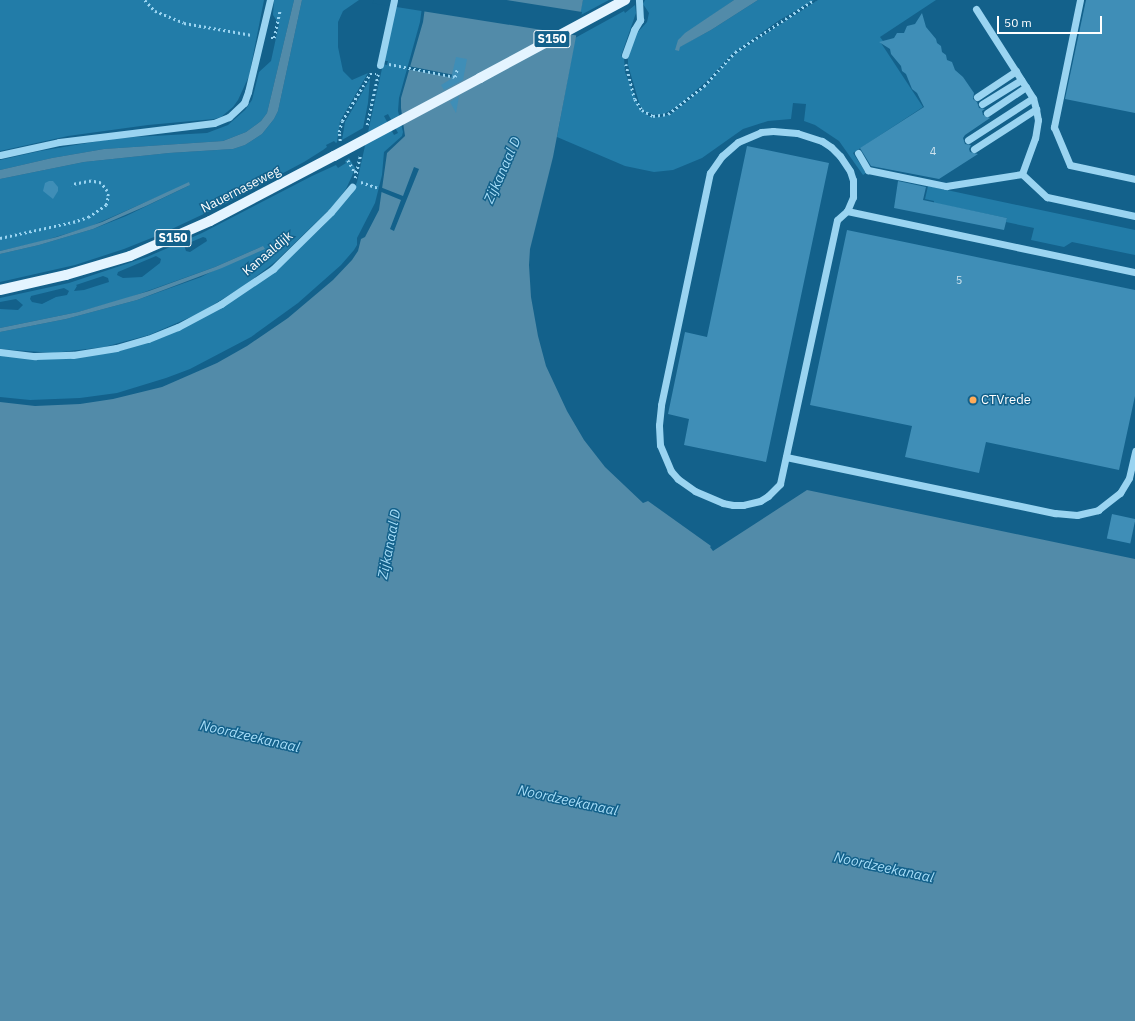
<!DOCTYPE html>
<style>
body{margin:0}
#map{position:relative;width:1135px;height:1021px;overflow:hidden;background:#13618b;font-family:"IBM Plex Sans",sans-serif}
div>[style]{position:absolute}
.green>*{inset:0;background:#227ca8}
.water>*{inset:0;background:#528ba9}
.pier>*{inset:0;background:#13618b;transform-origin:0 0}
.building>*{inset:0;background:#3f8eb7;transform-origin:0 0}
.path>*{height:2.5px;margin-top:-1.25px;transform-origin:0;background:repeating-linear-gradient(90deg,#9ad4f1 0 2px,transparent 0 5px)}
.minor>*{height:7px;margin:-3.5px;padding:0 3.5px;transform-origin:3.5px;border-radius:3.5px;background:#9ad4f1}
.major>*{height:10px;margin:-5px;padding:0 5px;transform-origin:5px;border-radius:5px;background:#e4f4ff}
.major-bridge>*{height:10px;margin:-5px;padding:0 5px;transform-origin:5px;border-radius:5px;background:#e4f4ff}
.dots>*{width:11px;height:11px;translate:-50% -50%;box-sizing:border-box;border:2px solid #13618b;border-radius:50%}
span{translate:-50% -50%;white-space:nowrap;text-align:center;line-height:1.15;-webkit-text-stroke:3px #13618b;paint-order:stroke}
.number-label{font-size:11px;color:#cfe3ed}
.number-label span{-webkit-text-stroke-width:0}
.shield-label span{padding:1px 3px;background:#13618b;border:1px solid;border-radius:3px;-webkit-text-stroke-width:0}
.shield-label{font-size:12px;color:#fff;font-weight:700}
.street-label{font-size:13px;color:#fff}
.poi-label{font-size:13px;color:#fff}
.left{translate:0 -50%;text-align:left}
.water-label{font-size:14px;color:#a6ddf8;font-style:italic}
.scale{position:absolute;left:997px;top:16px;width:105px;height:18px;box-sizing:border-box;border:2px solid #fff;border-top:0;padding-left:5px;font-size:12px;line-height:14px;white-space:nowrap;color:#fff;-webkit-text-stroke:3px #13618b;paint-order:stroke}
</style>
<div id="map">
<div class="green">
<div style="clip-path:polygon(0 0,264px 0,249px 76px,238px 100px,233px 107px,221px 117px,214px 119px,148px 125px,68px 136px,0 151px)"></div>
<div style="clip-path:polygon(274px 0,294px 0,267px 113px,261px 121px,246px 132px,223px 141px,104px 149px,52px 158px,0 170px,0 160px,40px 151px,117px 138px,207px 133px,228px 125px,245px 110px,252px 100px,259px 72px,271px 61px,279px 24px,273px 15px)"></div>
<div style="clip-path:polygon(302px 0,359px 0,343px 11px,338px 22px,338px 47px,343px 71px,352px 80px,368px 73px,340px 121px,337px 142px,336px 143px,334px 141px,326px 145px,327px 147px,323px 150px,304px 162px,225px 204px,159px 235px,124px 249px,75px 265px,0 282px,0 254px,39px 245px,93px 229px,126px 216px,190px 185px,164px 194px,89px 227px,39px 242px,0 251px,0 179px,84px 162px,169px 153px,233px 149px,245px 145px,262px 134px,274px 119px,278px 111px)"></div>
<div style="clip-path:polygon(evenodd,397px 0,423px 0,420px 22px,399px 98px,398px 111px,403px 132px,402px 136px,384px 152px,382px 175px,375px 203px,357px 238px,357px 245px,354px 250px,341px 265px,298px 303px,251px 337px,190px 369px,166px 378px,117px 393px,80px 398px,30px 400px,0 397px,0 355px,54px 359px,89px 356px,126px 349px,166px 336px,211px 313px,253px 287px,276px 270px,322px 227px,352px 194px,357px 182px,383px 64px,387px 65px,388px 61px,384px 61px,397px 0,388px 114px,398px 133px,394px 135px,384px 116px,388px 114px)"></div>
<div style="clip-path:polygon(583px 0,609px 0,579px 16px)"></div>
<div style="clip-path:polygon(645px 0,734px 0,680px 38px,679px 51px,679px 47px,711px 30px,758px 0,814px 0,778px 21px,732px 54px,709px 79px,678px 106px,664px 114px,656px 115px,645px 112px,640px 106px,628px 65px,628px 58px,636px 34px,647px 22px,649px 13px,643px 4px)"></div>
<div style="clip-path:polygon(818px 0,936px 0,880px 37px,883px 41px,881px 43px,923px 107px,853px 153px,866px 173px,863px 175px,839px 141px,815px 125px,804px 121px,806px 104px,793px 103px,791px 119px,768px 121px,743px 129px,702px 158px,673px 170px,654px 172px,625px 166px,557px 137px,575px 38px,624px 11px,625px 13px,635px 5px,636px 13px,621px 56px,624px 57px,625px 72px,640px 109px,649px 116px,660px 117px,671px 114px,688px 101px,708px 84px,725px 63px,739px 51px)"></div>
<div style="clip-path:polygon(370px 79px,368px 103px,363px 128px,342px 140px,345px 122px)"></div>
<div style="clip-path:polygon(evenodd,349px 158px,355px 168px,352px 176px,346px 189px,334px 205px,275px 262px,242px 287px,200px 313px,149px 335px,104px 347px,53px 353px,0 349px,0 332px,66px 319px,137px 300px,201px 277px,263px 246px,215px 267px,125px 299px,78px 312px,0 328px,0 309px,18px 310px,23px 305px,16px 299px,0 302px,0 298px,69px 283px,147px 257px,202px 233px,312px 176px,336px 165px,338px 168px,346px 163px,345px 161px,349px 158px,203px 237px,206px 238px,207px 241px,190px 252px,186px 251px,184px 245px,203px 237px,349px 158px,156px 256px,161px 259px,160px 263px,142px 277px,123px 278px,117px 275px,118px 272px,156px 256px,349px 158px,103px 276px,108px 278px,109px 282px,84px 290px,74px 291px,77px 286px,76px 285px,103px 276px,349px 158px,64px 288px,69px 291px,67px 295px,56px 297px,42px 304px,32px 302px,30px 299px,31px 296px,64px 288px)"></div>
<div style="clip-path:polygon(928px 186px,1135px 230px,1135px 255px,1072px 242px,1064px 247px,1031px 240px,1034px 228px,1006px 222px,1007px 218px,934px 203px,934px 201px,925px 199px)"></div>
</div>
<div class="water">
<div style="clip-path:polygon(294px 0,302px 0,278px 111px,274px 119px,262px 134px,245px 145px,233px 149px,169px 153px,84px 162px,0 179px,0 170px,52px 158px,104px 149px,223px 141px,246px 132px,261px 121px,267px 113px)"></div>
<div style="clip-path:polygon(426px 0,583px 0,553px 157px,530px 249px,529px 265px,531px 297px,538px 336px,546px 366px,567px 411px,584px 440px,605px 467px,643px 503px,648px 501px,711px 546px,710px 547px,713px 551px,807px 490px,1135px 559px,1135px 1021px,0 1021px,0 402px,35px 406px,80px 404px,113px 399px,162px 387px,217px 363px,247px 346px,288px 318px,333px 280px,352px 260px,358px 251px,361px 239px,365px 237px,379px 210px,387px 153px,405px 136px,401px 108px,401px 98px,423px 22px)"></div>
<div style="clip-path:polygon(734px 0,758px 0,711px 30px,680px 47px,679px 51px,675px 50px,678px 40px,685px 33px)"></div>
<div style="clip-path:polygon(189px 182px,190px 185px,146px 206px,93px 229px,39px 245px,0 254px,0 251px,57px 237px,102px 222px)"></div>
<div style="clip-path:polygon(263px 246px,265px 249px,222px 268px,137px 300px,66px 319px,0 332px,0 328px,78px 312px,149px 291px,215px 267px)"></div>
</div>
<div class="pier">
<div style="left:582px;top:12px;width:24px;height:208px;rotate:99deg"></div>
<div style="left:408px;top:66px;width:46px;height:3px;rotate:11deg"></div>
<div style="clip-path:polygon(414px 167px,419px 169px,394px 231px,390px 229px,401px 200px,379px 191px,380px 187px,403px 196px)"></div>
</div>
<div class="building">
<div style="clip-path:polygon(1086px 0,1135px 0,1135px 113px,1065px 99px)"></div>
<div style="clip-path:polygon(922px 13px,926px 27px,936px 39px,937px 43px,941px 46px,942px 52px,946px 55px,947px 60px,952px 62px,955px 70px,963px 77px,974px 93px,973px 99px,977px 102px,979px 108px,985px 109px,982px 111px,983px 115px,990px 118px,965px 135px,963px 138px,965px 144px,971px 145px,969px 149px,970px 152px,978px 154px,939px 179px,871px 166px,860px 148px,924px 107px,917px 93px,912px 89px,906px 74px,902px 71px,901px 66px,891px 54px,890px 49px,879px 42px,894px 38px,897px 33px,904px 33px,907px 26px,915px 24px)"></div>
<div style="clip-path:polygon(456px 57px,467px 59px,463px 80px,444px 90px,441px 85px,451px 79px)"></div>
<div style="clip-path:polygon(459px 96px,456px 113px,450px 102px)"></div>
<div style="clip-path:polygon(747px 146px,829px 163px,766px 462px,684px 445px,689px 419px,668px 414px,685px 332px,707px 337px)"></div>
<div style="clip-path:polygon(49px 181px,53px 181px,58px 187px,58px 191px,53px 199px,43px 191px,45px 183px)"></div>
<div style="clip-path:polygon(898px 181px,926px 187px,923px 200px,1007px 218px,1004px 230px,894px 208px)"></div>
<div style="clip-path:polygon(847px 230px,1135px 290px,1135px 396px,1119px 470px,986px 442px,979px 473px,905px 457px,912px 426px,810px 405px)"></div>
<div style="left:1112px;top:514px;width:24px;height:25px;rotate:12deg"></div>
</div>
<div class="path">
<div style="left:145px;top:0;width:15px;rotate:48deg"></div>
<div style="left:155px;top:11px;width:31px;rotate:22deg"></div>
<div style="left:184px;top:23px;width:69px;rotate:10deg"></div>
<div style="left:271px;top:38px;width:3px"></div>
<div style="left:274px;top:38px;width:29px;rotate:-78deg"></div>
<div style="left:389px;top:64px;width:67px;rotate:11.1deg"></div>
<div style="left:455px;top:77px;width:8px;rotate:-76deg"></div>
<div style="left:626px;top:64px;width:36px;rotate:76deg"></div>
<div style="left:635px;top:99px;width:13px;rotate:58deg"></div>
<div style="left:642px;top:110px;width:13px;rotate:29deg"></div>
<div style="left:653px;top:116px;width:15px;rotate:-8deg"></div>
<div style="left:668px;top:114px;width:46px;rotate:-37.9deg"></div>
<div style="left:704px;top:86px;width:46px;rotate:-47.6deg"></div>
<div style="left:735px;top:52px;width:95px;rotate:-33.4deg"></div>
<div style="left:367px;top:125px;width:52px;rotate:-77.8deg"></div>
<div style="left:340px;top:141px;width:9px;rotate:-96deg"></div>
<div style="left:339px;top:132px;width:11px;rotate:-75deg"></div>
<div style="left:342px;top:121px;width:55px;rotate:-59.2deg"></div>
<div style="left:370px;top:74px;width:6px"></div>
<div style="left:348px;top:160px;width:13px;rotate:61deg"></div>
<div style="left:354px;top:171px;width:3px;rotate:18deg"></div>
<div style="left:355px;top:178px;width:23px;rotate:-77deg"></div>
<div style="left:361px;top:182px;width:18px;rotate:19deg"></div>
<div style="left:0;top:238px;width:75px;rotate:-12.4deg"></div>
<div style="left:73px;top:222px;width:16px;rotate:-18deg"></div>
<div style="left:88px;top:217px;width:22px;rotate:-34deg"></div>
<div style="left:106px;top:205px;width:9px;rotate:-77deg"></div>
<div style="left:108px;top:196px;width:5px;rotate:-101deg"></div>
<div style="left:107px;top:191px;width:10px;rotate:-127deg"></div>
<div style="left:101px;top:183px;width:10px;rotate:-169deg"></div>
<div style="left:91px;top:181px;width:20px;rotate:169deg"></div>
</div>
<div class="minor">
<div style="left:1080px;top:0;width:130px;rotate:101.6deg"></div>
<div style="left:1054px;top:127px;width:41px;rotate:67.2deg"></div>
<div style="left:1070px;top:165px;width:66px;rotate:12.2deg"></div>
<div style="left:976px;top:9px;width:106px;rotate:57.4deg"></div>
<div style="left:1033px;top:98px;width:11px;rotate:75deg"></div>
<div style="left:1036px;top:109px;width:11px;rotate:80deg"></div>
<div style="left:1038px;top:120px;width:18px;rotate:99deg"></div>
<div style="left:1035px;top:138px;width:38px;rotate:110deg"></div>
<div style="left:1022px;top:174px;width:34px;rotate:43deg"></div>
<div style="left:1047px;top:197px;width:90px;rotate:12.2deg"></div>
<div style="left:625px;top:55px;width:27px;rotate:-70deg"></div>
<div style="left:634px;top:30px;width:12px;rotate:-59deg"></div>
<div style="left:640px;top:20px;width:20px;rotate:-93deg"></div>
<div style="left:380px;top:65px;width:66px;rotate:-77.8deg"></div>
<div style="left:977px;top:97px;width:47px;rotate:-33.7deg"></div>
<div style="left:982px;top:104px;width:46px;rotate:-31.6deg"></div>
<div style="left:987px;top:113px;width:47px;rotate:-33.7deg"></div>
<div style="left:773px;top:131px;width:24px;rotate:5deg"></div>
<div style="left:797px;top:133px;width:26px;rotate:18deg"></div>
<div style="left:822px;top:141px;width:11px;rotate:34deg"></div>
<div style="left:831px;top:147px;width:13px;rotate:45deg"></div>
<div style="left:840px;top:156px;width:18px;rotate:56deg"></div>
<div style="left:850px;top:171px;width:9px;rotate:72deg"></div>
<div style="left:853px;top:180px;width:17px;rotate:90deg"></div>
<div style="left:853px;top:197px;width:15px;rotate:113deg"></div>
<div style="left:847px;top:211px;width:13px;rotate:138deg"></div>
<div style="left:837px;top:220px;width:270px;rotate:102.2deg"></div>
<div style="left:780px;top:484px;width:17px;rotate:135deg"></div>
<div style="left:768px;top:496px;width:9px;rotate:148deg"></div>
<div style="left:760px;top:501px;width:17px;rotate:167deg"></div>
<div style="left:743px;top:505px;width:10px;rotate:180deg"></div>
<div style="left:733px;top:505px;width:10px;rotate:-169deg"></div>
<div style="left:723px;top:503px;width:30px;rotate:-157deg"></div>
<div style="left:695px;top:491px;width:21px;rotate:-145deg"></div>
<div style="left:678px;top:479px;width:11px;rotate:-131deg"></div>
<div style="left:671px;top:471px;width:28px;rotate:-113deg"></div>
<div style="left:660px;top:445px;width:20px;rotate:-93deg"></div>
<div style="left:659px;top:425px;width:20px;rotate:-84deg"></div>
<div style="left:661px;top:405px;width:237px;rotate:-78.1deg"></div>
<div style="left:710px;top:173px;width:21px;rotate:-55deg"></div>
<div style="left:722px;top:156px;width:21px;rotate:-41deg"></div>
<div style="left:738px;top:142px;width:25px;rotate:-23deg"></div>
<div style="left:761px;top:132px;width:12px;rotate:-5deg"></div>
<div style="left:968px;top:140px;width:77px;rotate:-32.9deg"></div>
<div style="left:974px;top:149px;width:74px;rotate:-32.8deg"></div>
<div style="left:858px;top:153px;width:20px;rotate:60deg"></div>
<div style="left:868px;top:170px;width:80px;rotate:11.6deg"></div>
<div style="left:946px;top:186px;width:77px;rotate:-9deg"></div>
<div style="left:0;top:155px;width:60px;rotate:-12.4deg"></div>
<div style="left:59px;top:142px;width:156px;rotate:-7deg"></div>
<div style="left:214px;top:123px;width:16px;rotate:-22deg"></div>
<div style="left:229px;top:117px;width:21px;rotate:-43deg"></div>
<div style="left:244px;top:103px;width:12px;rotate:-70deg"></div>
<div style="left:248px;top:92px;width:95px;rotate:-76.6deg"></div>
<div style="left:847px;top:211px;width:294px;rotate:12deg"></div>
<div style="left:0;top:352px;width:35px;rotate:7deg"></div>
<div style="left:35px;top:356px;width:38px;rotate:-2deg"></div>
<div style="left:73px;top:355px;width:44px;rotate:-9.2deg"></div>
<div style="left:116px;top:348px;width:33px;rotate:-16deg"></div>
<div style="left:148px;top:339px;width:32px;rotate:-22deg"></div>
<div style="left:178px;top:327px;width:49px;rotate:-28.1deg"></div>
<div style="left:221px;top:304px;width:63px;rotate:-33.9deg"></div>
<div style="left:273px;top:269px;width:81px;rotate:-44.5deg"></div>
<div style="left:331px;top:212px;width:33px;rotate:-50deg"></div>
<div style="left:786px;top:457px;width:275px;rotate:11.8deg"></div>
<div style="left:1055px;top:513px;width:22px;rotate:5deg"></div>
<div style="left:1077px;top:515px;width:22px;rotate:-13deg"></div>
<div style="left:1098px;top:510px;width:28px;rotate:-38deg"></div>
<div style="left:1120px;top:493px;width:17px;rotate:-59deg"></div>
<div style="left:1129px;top:478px;width:28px;rotate:-77deg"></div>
</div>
<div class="major">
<div style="left:480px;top:78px;width:165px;rotate:-28.3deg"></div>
<div style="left:0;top:290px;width:68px;rotate:-12.8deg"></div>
<div style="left:66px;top:275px;width:67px;rotate:-16.5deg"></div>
<div style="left:130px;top:256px;width:87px;rotate:-23.6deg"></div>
<div style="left:210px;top:221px;width:140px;rotate:-27.7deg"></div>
</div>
<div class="major-bridge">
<div style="left:334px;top:156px;width:166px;rotate:-28.1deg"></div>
</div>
<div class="dots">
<div style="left:973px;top:400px;background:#ffac5a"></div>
</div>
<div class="number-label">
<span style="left:933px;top:151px">4</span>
<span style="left:959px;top:280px">5</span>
</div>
<div class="shield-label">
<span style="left:552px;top:39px">S150</span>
<span style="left:173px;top:238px">S150</span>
</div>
<div class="street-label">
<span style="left:241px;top:190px;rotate:-27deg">Nauernaseweg</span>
<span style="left:268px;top:254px;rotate:-40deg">Kanaaldijk</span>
</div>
<div class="poi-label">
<span class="left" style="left:981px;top:400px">CTVrede</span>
</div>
<div class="water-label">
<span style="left:502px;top:170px;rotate:-66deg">Zijkanaal D</span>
<span style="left:389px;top:544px;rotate:-79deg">Zijkanaal D</span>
<span style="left:250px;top:736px;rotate:13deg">Noordzeekanaal</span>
<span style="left:568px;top:800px;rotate:12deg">Noordzeekanaal</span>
<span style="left:884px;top:867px;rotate:12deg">Noordzeekanaal</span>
</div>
<div class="scale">50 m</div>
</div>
